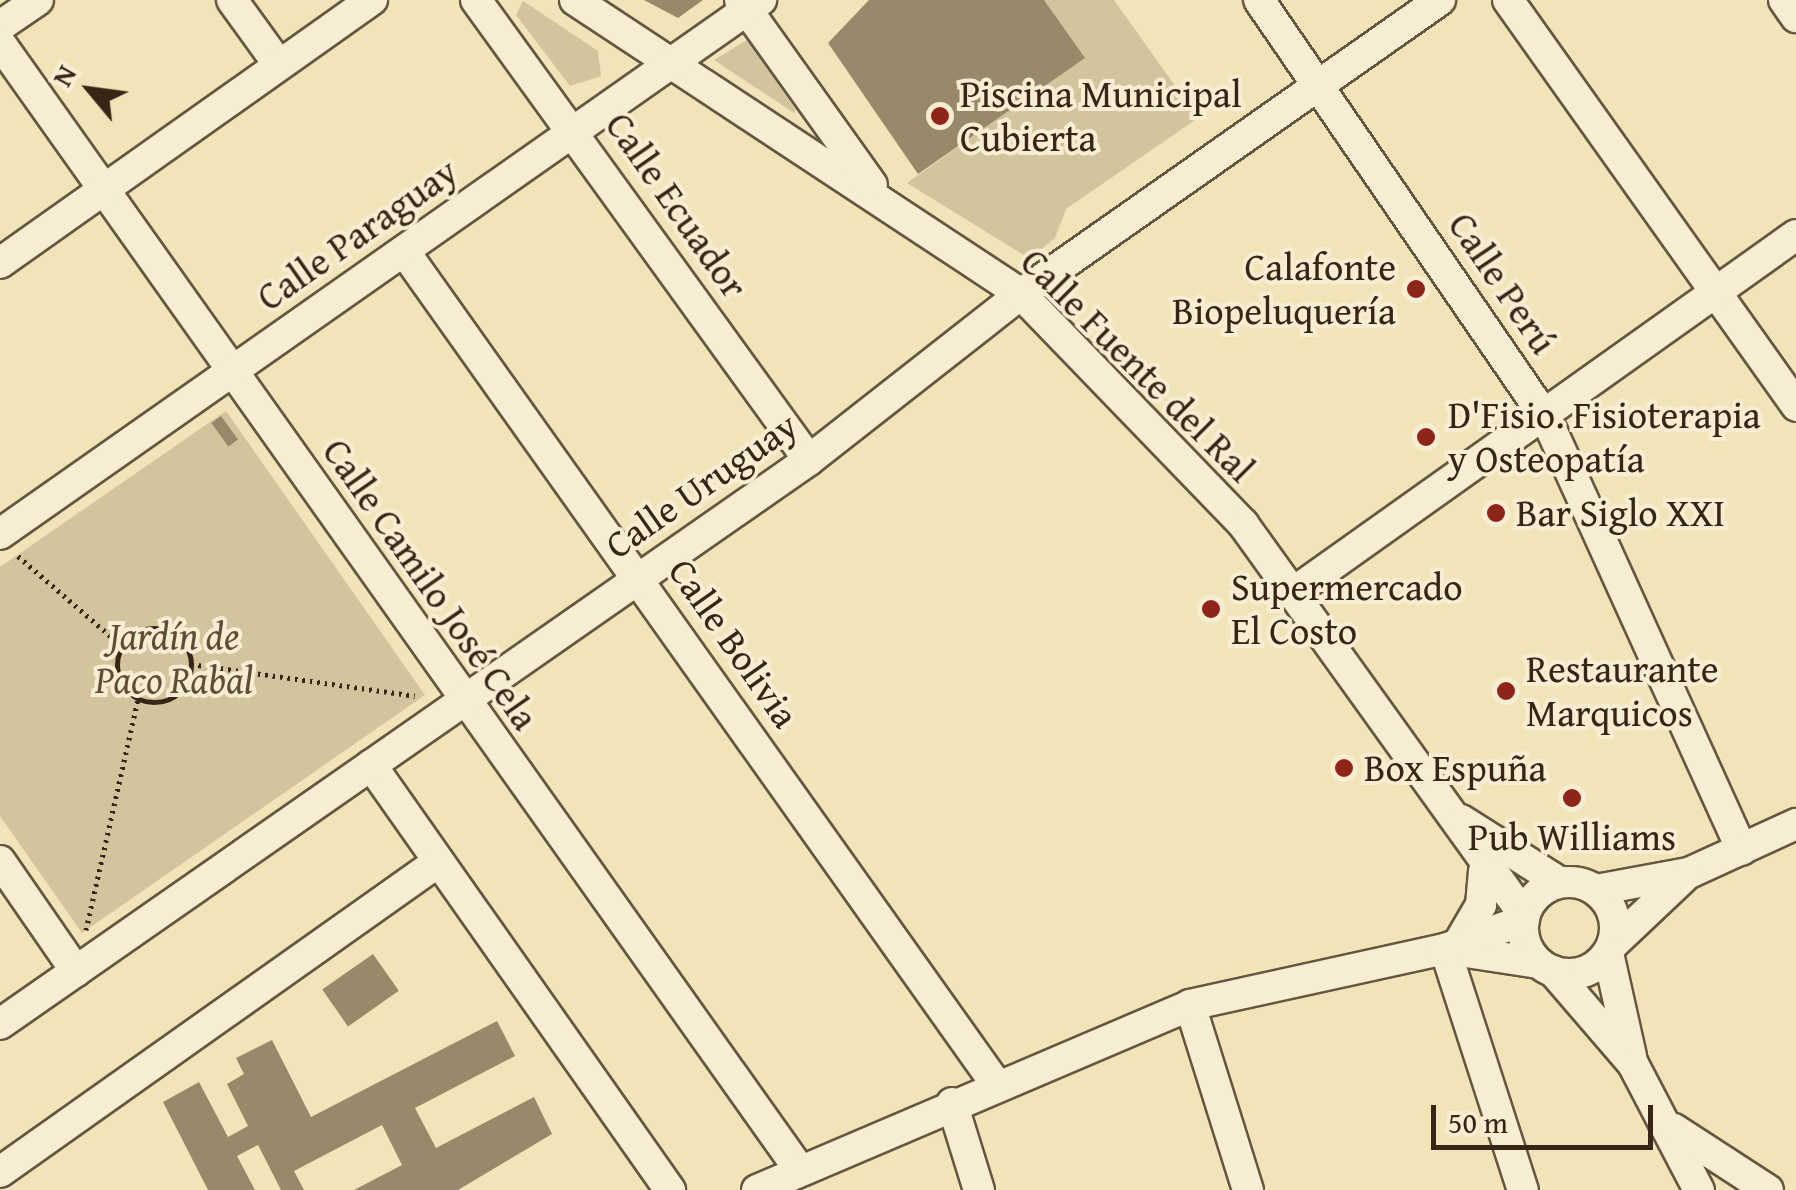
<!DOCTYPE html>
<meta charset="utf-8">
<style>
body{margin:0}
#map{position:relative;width:1796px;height:1190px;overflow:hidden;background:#f2e4b9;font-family:"Gentium Book Plus",serif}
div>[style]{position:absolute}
.green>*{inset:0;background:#d2c49d}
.building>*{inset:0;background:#98896b;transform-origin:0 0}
.path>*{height:5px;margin-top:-2.5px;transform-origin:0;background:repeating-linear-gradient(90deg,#372616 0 2.5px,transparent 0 7.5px)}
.path>.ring{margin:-2.5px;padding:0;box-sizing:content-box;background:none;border:5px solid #372616;border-radius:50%}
.roads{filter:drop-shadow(2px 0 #66563f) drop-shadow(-2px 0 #66563f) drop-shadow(0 2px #66563f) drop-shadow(0 -2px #66563f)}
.minor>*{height:30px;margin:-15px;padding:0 15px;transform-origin:15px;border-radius:15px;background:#f7edd2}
.minor>.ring{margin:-15px;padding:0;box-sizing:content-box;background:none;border:30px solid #f7edd2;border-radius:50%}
.dots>*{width:28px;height:28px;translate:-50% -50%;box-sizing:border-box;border:5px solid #f7edd2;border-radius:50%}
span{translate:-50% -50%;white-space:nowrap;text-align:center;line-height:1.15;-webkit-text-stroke:8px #f7edd2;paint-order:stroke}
.poi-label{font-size:38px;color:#372616}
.left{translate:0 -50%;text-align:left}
.right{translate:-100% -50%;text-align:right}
.street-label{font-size:38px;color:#372616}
.park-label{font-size:38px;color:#5e4e38;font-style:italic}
.north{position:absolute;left:40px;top:40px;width:100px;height:100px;-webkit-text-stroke:8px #f7edd2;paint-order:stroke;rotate:299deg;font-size:28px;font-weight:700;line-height:40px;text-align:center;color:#372616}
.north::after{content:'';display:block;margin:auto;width:35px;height:45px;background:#372616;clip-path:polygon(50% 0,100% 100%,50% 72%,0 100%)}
.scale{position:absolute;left:1431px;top:1105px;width:222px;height:45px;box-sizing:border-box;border:5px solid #372616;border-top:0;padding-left:12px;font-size:30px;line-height:35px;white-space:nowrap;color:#372616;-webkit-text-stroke:8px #f7edd2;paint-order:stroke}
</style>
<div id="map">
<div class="green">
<div style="clip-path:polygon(1044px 0,1114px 0,1198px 118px,1066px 209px,1055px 238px,1030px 259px,907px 183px,1084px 58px)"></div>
<div style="clip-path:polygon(523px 1px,598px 51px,601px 76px,570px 86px,516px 15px)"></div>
<div style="clip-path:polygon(747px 40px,796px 110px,794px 113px,714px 60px)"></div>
<div style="clip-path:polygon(226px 411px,425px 695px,82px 933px,0 816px,0 567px)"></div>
</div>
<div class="building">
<div style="clip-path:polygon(644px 0,703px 0,678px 18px)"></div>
<div style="clip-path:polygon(869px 0,1044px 0,1085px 58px,918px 174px,828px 43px)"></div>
<div style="left:221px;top:416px;width:29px;height:12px;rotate:54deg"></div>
<div style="left:373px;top:954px;width:45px;height:62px;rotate:55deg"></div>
<div style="clip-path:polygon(497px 1021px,515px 1056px,415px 1108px,436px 1148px,534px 1097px,552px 1134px,458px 1190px,354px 1190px,402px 1165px,382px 1125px,294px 1171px,304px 1190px,281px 1190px,258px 1145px,237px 1156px,255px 1190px,208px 1190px,163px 1102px,199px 1082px,228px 1137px,248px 1126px,227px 1084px,244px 1074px,236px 1058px,272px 1040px,311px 1117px)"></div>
</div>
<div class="path">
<div style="left:18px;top:556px;width:138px;rotate:40.9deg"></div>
<div class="ring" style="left:117px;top:628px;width:69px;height:69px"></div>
<div style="left:191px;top:664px;width:226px;rotate:8.1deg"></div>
<div style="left:86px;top:930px;width:237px;rotate:-77.3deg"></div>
</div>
<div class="roads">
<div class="minor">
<div style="left:232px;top:0;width:80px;rotate:54.1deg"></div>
<div style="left:476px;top:0;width:568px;rotate:54.1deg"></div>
<div style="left:575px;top:0;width:534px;rotate:33.39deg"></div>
<div style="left:1021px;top:294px;width:320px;rotate:46deg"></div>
<div style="left:1243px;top:524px;width:481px;rotate:54.3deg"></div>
<div style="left:740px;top:0;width:227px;rotate:54.5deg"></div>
<div style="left:1259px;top:0;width:507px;rotate:55.53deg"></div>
<div style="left:1546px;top:418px;width:474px;rotate:65.6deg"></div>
<div style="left:1508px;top:0;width:498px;rotate:54.6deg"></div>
<div style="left:1784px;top:0;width:21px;rotate:55deg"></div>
<div style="left:0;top:26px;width:46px;rotate:-34.4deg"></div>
<div style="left:0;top:43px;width:1381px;rotate:54.64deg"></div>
<div style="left:404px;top:251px;width:1022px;rotate:54.6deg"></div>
<div style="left:0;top:263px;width:456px;rotate:-35.3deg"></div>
<div style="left:0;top:534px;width:930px;rotate:-35.06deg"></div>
<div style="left:1294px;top:592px;width:616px;rotate:-35.42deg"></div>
<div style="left:371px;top:765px;width:520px;rotate:54.87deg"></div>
<div style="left:1461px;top:820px;width:116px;rotate:32.3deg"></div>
<div style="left:0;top:861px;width:134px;rotate:55.4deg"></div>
<div class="ring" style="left:1523px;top:882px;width:62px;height:62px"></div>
<div style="left:1596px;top:890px;width:95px;rotate:-10.4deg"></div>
<div style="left:1689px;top:873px;width:118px;rotate:-24.6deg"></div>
<div style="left:1458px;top:944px;width:45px;rotate:-59.5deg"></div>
<div style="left:1481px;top:905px;width:34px;rotate:-85deg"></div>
<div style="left:1613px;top:944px;width:96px;rotate:-43.3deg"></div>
<div style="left:1445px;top:949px;width:253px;rotate:72.1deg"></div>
<div style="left:1453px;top:950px;width:86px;rotate:8.7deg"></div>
<div style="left:1608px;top:953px;width:106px;rotate:77.4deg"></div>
<div style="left:1553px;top:971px;width:123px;rotate:49.3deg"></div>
<div style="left:1633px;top:1064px;width:142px;rotate:62.4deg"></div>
<div style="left:1190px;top:1005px;width:194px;rotate:72.6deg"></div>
<div style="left:0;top:1024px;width:986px;rotate:-34.88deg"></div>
<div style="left:809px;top:460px;width:269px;rotate:-38.1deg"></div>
<div style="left:1021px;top:294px;width:512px;rotate:-35.06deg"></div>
<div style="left:952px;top:1103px;width:91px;rotate:72.8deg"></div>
<div style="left:1674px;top:1129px;width:112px;rotate:33deg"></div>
<div style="left:0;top:1172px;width:537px;rotate:-35.29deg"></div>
<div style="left:757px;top:1190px;width:471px;rotate:-23.1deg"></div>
<div style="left:1190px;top:1005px;width:261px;rotate:-12.4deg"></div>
<div style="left:1445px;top:949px;width:84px;rotate:-20.2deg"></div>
</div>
</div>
<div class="dots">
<div style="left:940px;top:116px;background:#8f2418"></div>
<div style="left:1416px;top:289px;background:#8f2418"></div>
<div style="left:1426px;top:437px;background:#8f2418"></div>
<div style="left:1496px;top:513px;background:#8f2418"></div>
<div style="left:1211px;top:609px;background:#8f2418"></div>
<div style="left:1506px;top:691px;background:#8f2418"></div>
<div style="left:1344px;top:768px;background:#8f2418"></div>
<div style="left:1572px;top:798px;background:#8f2418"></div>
</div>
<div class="poi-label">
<span class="left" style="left:960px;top:116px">Piscina Municipal<br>Cubierta</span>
<span class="right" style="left:1396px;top:289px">Calafonte<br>Biopeluquería</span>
<span class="left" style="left:1448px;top:437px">D'Fisio. Fisioterapia<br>y Osteopatía</span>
<span class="left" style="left:1516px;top:513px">Bar Siglo XXI</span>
<span class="left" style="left:1231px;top:609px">Supermercado<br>El Costo</span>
<span class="left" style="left:1526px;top:691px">Restaurante<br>Marquicos</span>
<span class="left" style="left:1364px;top:768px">Box Espuña</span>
<span style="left:1572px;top:837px">Pub Williams</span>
</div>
<div class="street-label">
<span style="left:677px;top:205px;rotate:55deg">Calle Ecuador</span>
<span style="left:357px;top:234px;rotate:-35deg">Calle Paraguay</span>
<span style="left:1503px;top:283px;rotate:56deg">Calle Perú</span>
<span style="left:1138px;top:365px;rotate:45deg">Calle Fuente del Ral</span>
<span style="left:701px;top:485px;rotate:-35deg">Calle Uruguay</span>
<span style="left:431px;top:584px;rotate:55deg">Calle Camilo José Cela</span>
<span style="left:734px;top:643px;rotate:55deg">Calle Bolivia</span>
</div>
<div class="park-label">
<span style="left:174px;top:658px">Jardín de<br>Paco Rabal</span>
</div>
<div class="north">N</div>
<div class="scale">50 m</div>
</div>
